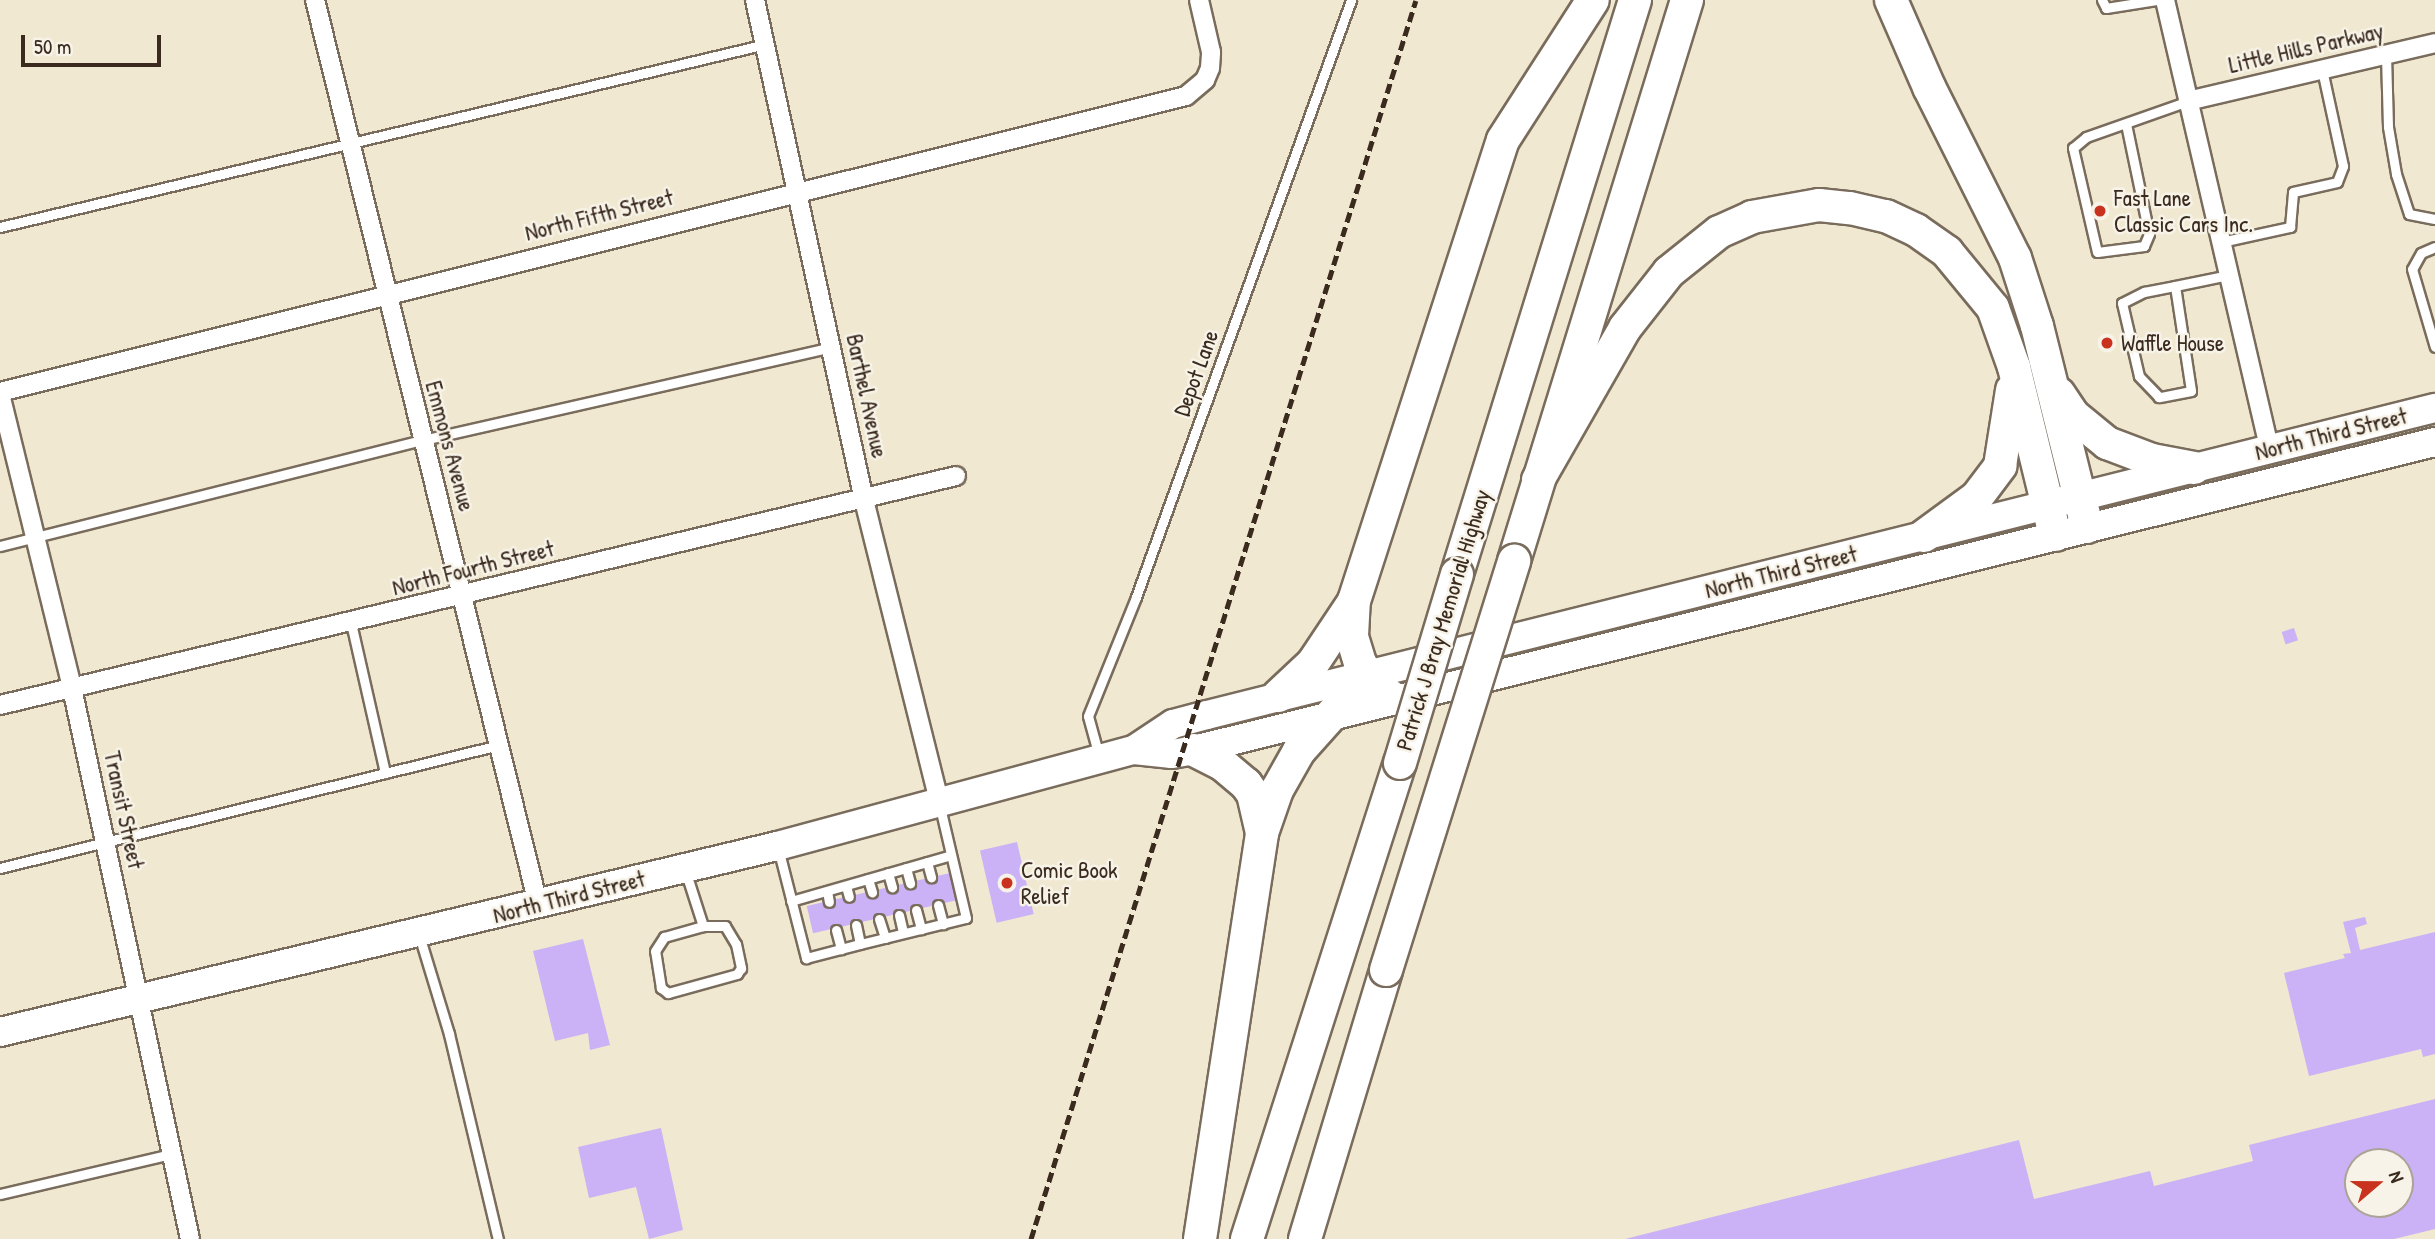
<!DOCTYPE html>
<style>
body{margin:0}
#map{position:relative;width:2435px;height:1239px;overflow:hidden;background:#f0e8d0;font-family:"Patrick Hand",sans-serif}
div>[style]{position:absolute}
.building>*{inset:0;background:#cbb1f5;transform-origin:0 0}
.roads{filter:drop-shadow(2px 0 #7a6c5c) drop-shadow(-2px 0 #7a6c5c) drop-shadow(0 2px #7a6c5c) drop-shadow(0 -2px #7a6c5c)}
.service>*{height:9px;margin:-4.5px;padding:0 4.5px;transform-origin:4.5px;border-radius:4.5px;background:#fff}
.minor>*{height:18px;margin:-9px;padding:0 9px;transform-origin:9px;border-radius:9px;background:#fff}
.primary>*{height:28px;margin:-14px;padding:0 14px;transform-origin:14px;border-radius:14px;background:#fff}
.motorway>*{height:32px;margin:-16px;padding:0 16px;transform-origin:16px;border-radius:16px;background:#fff}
.rail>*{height:5px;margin-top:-2.5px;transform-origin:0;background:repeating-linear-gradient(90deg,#3b2a1e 0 10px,transparent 0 15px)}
.bridges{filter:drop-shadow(2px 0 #7a6c5c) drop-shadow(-2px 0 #7a6c5c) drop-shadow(0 2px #7a6c5c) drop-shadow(0 -2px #7a6c5c)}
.motorway-bridge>*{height:32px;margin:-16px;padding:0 16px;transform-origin:16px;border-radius:16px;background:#fff}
.dots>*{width:19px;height:19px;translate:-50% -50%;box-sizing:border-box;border:4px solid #f7f3e8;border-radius:50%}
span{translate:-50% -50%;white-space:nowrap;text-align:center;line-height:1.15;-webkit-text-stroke:5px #f7f3e8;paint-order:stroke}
.street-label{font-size:23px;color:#3b2a1e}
.poi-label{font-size:23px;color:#3b2a1e}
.left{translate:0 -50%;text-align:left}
.north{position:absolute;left:2344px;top:1148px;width:70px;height:70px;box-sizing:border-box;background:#f7f3e8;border:2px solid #aca397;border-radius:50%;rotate:70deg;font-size:19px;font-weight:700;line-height:28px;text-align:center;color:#3b2a1e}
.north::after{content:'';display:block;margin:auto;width:24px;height:32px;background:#c8321e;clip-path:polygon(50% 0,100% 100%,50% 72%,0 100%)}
.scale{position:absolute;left:21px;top:35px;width:140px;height:32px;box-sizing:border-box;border:4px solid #3b2a1e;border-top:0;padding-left:9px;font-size:21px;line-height:24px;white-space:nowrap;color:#3b2a1e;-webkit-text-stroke:5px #f7f3e8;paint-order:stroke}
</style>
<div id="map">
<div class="building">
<div style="left:2294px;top:628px;width:13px;height:13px;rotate:72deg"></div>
<div style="left:1017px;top:842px;width:74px;height:38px;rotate:77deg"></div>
<div style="left:950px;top:873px;width:28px;height:147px;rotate:77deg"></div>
<div style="clip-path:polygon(2365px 917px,2367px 924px,2355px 928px,2360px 950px,2435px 932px,2435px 1054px,2423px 1057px,2421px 1049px,2309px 1076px,2284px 973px,2345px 958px,2343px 954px,2351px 953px,2343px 922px)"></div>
<div style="clip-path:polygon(583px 939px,610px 1045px,590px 1050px,588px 1033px,555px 1041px,533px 951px)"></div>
<div style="clip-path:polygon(evenodd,2435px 1099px,2435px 1229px,2394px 1239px,1625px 1239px,2019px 1140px,2034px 1199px,2150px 1171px,2154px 1186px,2253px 1161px,2249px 1145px,2435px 1099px,2358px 1162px,2400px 1162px,2400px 1204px,2358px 1204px,2358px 1162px)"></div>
<div style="clip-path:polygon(661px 1128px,683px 1230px,649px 1239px,636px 1187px,589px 1198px,578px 1147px)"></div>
</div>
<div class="roads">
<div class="service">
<div style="left:2102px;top:0;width:9px;rotate:63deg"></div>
<div style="left:2106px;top:8px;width:51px;rotate:-9.1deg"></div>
<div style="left:2386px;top:55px;width:72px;rotate:88.4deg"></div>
<div style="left:2388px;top:127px;width:48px;rotate:80.3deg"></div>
<div style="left:2396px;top:174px;width:42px;rotate:72deg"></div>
<div style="left:2409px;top:214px;width:26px;rotate:11deg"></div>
<div style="left:2126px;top:124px;width:112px;rotate:78.2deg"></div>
<div style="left:2149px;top:234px;width:13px;rotate:113deg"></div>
<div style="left:2144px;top:246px;width:47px;rotate:172.7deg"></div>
<div style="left:2097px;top:252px;width:107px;rotate:-103deg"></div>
<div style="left:2073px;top:148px;width:17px;rotate:-40deg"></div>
<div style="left:2086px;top:137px;width:108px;rotate:-19.4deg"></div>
<div style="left:0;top:227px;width:788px;rotate:-13.44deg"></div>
<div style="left:2221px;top:242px;width:71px;rotate:-12.3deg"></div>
<div style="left:2290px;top:227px;width:35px;rotate:-85deg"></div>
<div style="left:2293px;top:192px;width:45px;rotate:-12.8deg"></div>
<div style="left:2337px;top:182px;width:17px;rotate:-69deg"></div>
<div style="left:2343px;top:166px;width:98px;rotate:-102.3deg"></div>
<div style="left:2435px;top:247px;width:15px;rotate:157deg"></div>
<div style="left:2421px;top:253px;width:18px;rotate:119deg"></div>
<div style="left:2412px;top:269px;width:81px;rotate:73.6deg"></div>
<div style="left:2175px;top:286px;width:106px;rotate:81.3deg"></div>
<div style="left:2191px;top:391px;width:33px;rotate:169deg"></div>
<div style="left:2159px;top:397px;width:29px;rotate:-134deg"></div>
<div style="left:2139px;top:376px;width:75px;rotate:-103.1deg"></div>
<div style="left:2122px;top:303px;width:25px;rotate:-27deg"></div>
<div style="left:2144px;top:292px;width:32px;rotate:-11deg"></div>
<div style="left:2175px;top:286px;width:54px;rotate:-11.7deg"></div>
<div style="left:0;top:546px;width:436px;rotate:-14.1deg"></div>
<div style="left:423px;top:440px;width:419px;rotate:-12.8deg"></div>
<div style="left:351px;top:623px;width:154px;rotate:77.2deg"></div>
<div style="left:1099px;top:756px;width:41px;rotate:-105.4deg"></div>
<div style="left:1088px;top:716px;width:128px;rotate:-68deg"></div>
<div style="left:1136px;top:597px;width:635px;rotate:-70.19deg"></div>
<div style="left:778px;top:848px;width:114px;rotate:75.7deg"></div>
<div style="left:806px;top:958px;width:56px;rotate:-14.5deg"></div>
<div style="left:860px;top:944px;width:109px;rotate:-13.8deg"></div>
<div style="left:966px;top:918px;width:114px;rotate:-103.2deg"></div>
<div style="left:927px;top:862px;width:16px;rotate:75deg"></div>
<div style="left:0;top:868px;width:514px;rotate:-13.85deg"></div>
<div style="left:906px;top:868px;width:16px;rotate:75deg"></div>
<div style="left:685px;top:870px;width:59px;rotate:72.2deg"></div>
<div style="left:703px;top:926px;width:22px"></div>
<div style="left:725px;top:926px;width:21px;rotate:59deg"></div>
<div style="left:736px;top:944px;width:25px;rotate:78deg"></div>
<div style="left:741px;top:968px;width:7px;rotate:124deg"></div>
<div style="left:737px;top:974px;width:72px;rotate:164.6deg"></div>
<div style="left:668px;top:993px;width:9px;rotate:-144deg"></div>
<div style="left:661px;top:988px;width:37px;rotate:-99deg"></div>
<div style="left:655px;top:951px;width:17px;rotate:-57deg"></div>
<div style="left:664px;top:937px;width:41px;rotate:-15.8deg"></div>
<div style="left:888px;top:873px;width:15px;rotate:74deg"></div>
<div style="left:868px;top:879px;width:14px;rotate:73deg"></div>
<div style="left:846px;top:886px;width:11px;rotate:75deg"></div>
<div style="left:827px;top:891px;width:11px;rotate:80deg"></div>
<div style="left:791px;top:901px;width:166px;rotate:-16deg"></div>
<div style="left:938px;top:905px;width:20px;rotate:75deg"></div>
<div style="left:916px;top:910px;width:20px;rotate:75deg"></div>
<div style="left:899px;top:915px;width:18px;rotate:77deg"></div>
<div style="left:879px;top:919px;width:20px;rotate:72deg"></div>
<div style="left:856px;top:925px;width:19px;rotate:78deg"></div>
<div style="left:836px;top:930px;width:20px;rotate:75deg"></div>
<div style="left:419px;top:935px;width:103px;rotate:73.1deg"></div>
<div style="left:449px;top:1034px;width:211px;rotate:76.6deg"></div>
<div style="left:0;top:1194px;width:176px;rotate:-13.2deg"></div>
</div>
<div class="minor">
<div style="left:315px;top:0;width:931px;rotate:76.14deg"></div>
<div style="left:755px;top:0;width:512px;rotate:77.7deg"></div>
<div style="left:864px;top:500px;width:310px;rotate:76deg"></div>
<div style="left:2165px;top:0;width:462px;rotate:76.9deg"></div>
<div style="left:2188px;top:101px;width:254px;rotate:-13.2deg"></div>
<div style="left:0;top:392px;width:1222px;rotate:-14.01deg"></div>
<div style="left:1186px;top:96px;width:25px;rotate:-40deg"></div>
<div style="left:1205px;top:80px;width:13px;rotate:-67deg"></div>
<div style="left:1210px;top:68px;width:16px;rotate:-86deg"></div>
<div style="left:1211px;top:52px;width:53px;rotate:-103deg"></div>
<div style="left:0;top:394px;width:303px;rotate:76.2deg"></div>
<div style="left:72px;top:688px;width:563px;rotate:77.91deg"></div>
<div style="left:0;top:705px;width:983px;rotate:-13.47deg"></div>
</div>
<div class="primary">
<div style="left:1134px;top:750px;width:38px;rotate:6deg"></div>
<div style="left:1172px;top:754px;width:22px;rotate:-10deg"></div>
<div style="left:1194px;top:750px;width:1279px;rotate:-13.94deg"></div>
<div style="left:0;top:1032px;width:799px;rotate:-13.46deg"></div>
<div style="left:777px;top:846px;width:370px;rotate:-15.1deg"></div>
<div style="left:1134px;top:750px;width:47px;rotate:-33.7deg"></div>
<div style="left:1173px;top:724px;width:35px;rotate:-15deg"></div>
<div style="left:1207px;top:715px;width:1266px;rotate:-14.04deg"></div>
</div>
<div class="motorway">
<div style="left:1891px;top:0;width:95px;rotate:66.4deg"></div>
<div style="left:1929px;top:87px;width:191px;rotate:63.3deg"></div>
<div style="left:2015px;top:258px;width:71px;rotate:72.1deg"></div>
<div style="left:2037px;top:326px;width:207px;rotate:76deg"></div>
<div style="left:2059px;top:394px;width:27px;rotate:56deg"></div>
<div style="left:2074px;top:416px;width:43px;rotate:39.3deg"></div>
<div style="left:2107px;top:443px;width:48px;rotate:20.7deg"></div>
<div style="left:2152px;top:460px;width:43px;rotate:10.8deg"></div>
<div style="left:1538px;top:480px;width:175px;rotate:-60.2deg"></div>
<div style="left:1625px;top:328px;width:71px;rotate:-51.8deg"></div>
<div style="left:1669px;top:272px;width:64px;rotate:-38.7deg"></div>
<div style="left:1719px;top:232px;width:36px;rotate:-24deg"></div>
<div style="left:1752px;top:217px;width:68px;rotate:-10.2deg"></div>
<div style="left:1819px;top:205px;width:31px;rotate:6deg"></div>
<div style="left:1850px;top:208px;width:37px;rotate:13deg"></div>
<div style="left:1886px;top:216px;width:33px;rotate:25deg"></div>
<div style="left:1916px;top:230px;width:38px;rotate:35deg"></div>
<div style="left:1947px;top:252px;width:72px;rotate:50.6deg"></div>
<div style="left:1993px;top:308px;width:63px;rotate:70.4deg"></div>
<div style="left:2014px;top:367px;width:173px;rotate:76.3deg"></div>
<div style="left:1924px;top:536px;width:66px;rotate:-36.3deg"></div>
<div style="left:1977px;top:497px;width:39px;rotate:-53deg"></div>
<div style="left:2000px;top:466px;width:77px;rotate:-81deg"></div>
<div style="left:1514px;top:561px;width:587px;rotate:-72.86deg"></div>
<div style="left:1457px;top:574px;width:601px;rotate:-72.77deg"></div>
<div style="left:1278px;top:696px;width:48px;rotate:-43.3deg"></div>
<div style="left:1313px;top:663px;width:72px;rotate:-56.3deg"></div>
<div style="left:1394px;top:699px;width:22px;rotate:-144deg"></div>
<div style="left:1376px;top:686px;width:28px;rotate:-125deg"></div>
<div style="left:1360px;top:663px;width:28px;rotate:-107deg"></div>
<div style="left:1352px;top:636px;width:35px;rotate:-87deg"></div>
<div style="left:1354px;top:601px;width:484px;rotate:-72.1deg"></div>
<div style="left:1503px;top:140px;width:166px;rotate:-57.3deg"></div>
<div style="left:1194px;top:750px;width:31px;rotate:27deg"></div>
<div style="left:1222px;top:764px;width:31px;rotate:40deg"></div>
<div style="left:1246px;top:784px;width:12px;rotate:55deg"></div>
<div style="left:1253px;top:794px;width:40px;rotate:77deg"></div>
<div style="left:1200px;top:1239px;width:411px;rotate:-81.3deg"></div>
<div style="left:1262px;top:833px;width:46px;rotate:-70.8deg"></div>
<div style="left:1277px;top:790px;width:45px;rotate:-60.6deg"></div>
<div style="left:1299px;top:751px;width:102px;rotate:-48.2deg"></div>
<div style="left:1247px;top:1239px;width:500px;rotate:-72.2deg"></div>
<div style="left:1305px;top:1239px;width:281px;rotate:-73.2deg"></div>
</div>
</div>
<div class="rail">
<div style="left:1031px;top:1239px;width:1297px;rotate:-72.74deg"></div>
</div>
<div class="bridges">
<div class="motorway-bridge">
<div style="left:1400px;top:763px;width:197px;rotate:-73.2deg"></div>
<div style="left:1386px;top:970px;width:429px;rotate:-72.6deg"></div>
</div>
</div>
<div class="dots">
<div style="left:2100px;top:211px;background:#c8321e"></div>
<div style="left:2107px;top:343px;background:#c8321e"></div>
<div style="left:1007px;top:883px;background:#c8321e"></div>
</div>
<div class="street-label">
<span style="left:2306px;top:48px;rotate:-13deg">Little Hills Parkway</span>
<span style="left:599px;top:215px;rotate:-14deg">North Fifth Street</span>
<span style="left:1196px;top:373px;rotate:-70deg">Depot Lane</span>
<span style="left:867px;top:396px;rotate:78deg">Barthel Avenue</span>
<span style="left:2331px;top:434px;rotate:-14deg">North Third Street</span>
<span style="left:450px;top:446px;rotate:75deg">Emmons Avenue</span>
<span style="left:473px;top:568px;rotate:-14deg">North Fourth Street</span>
<span style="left:1781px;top:572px;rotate:-14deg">North Third Street</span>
<span style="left:1443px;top:620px;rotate:-73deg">Patrick J Bray Memorial Highway</span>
<span style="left:124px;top:810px;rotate:78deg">Transit Street</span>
<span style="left:569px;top:897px;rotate:-14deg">North Third Street</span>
</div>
<div class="poi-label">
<span class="left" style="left:2114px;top:211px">Fast Lane<br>Classic Cars Inc.</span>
<span class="left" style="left:2121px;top:343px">Waffle House</span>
<span class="left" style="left:1021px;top:883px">Comic Book<br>Relief</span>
</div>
<div class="north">N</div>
<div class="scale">50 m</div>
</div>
